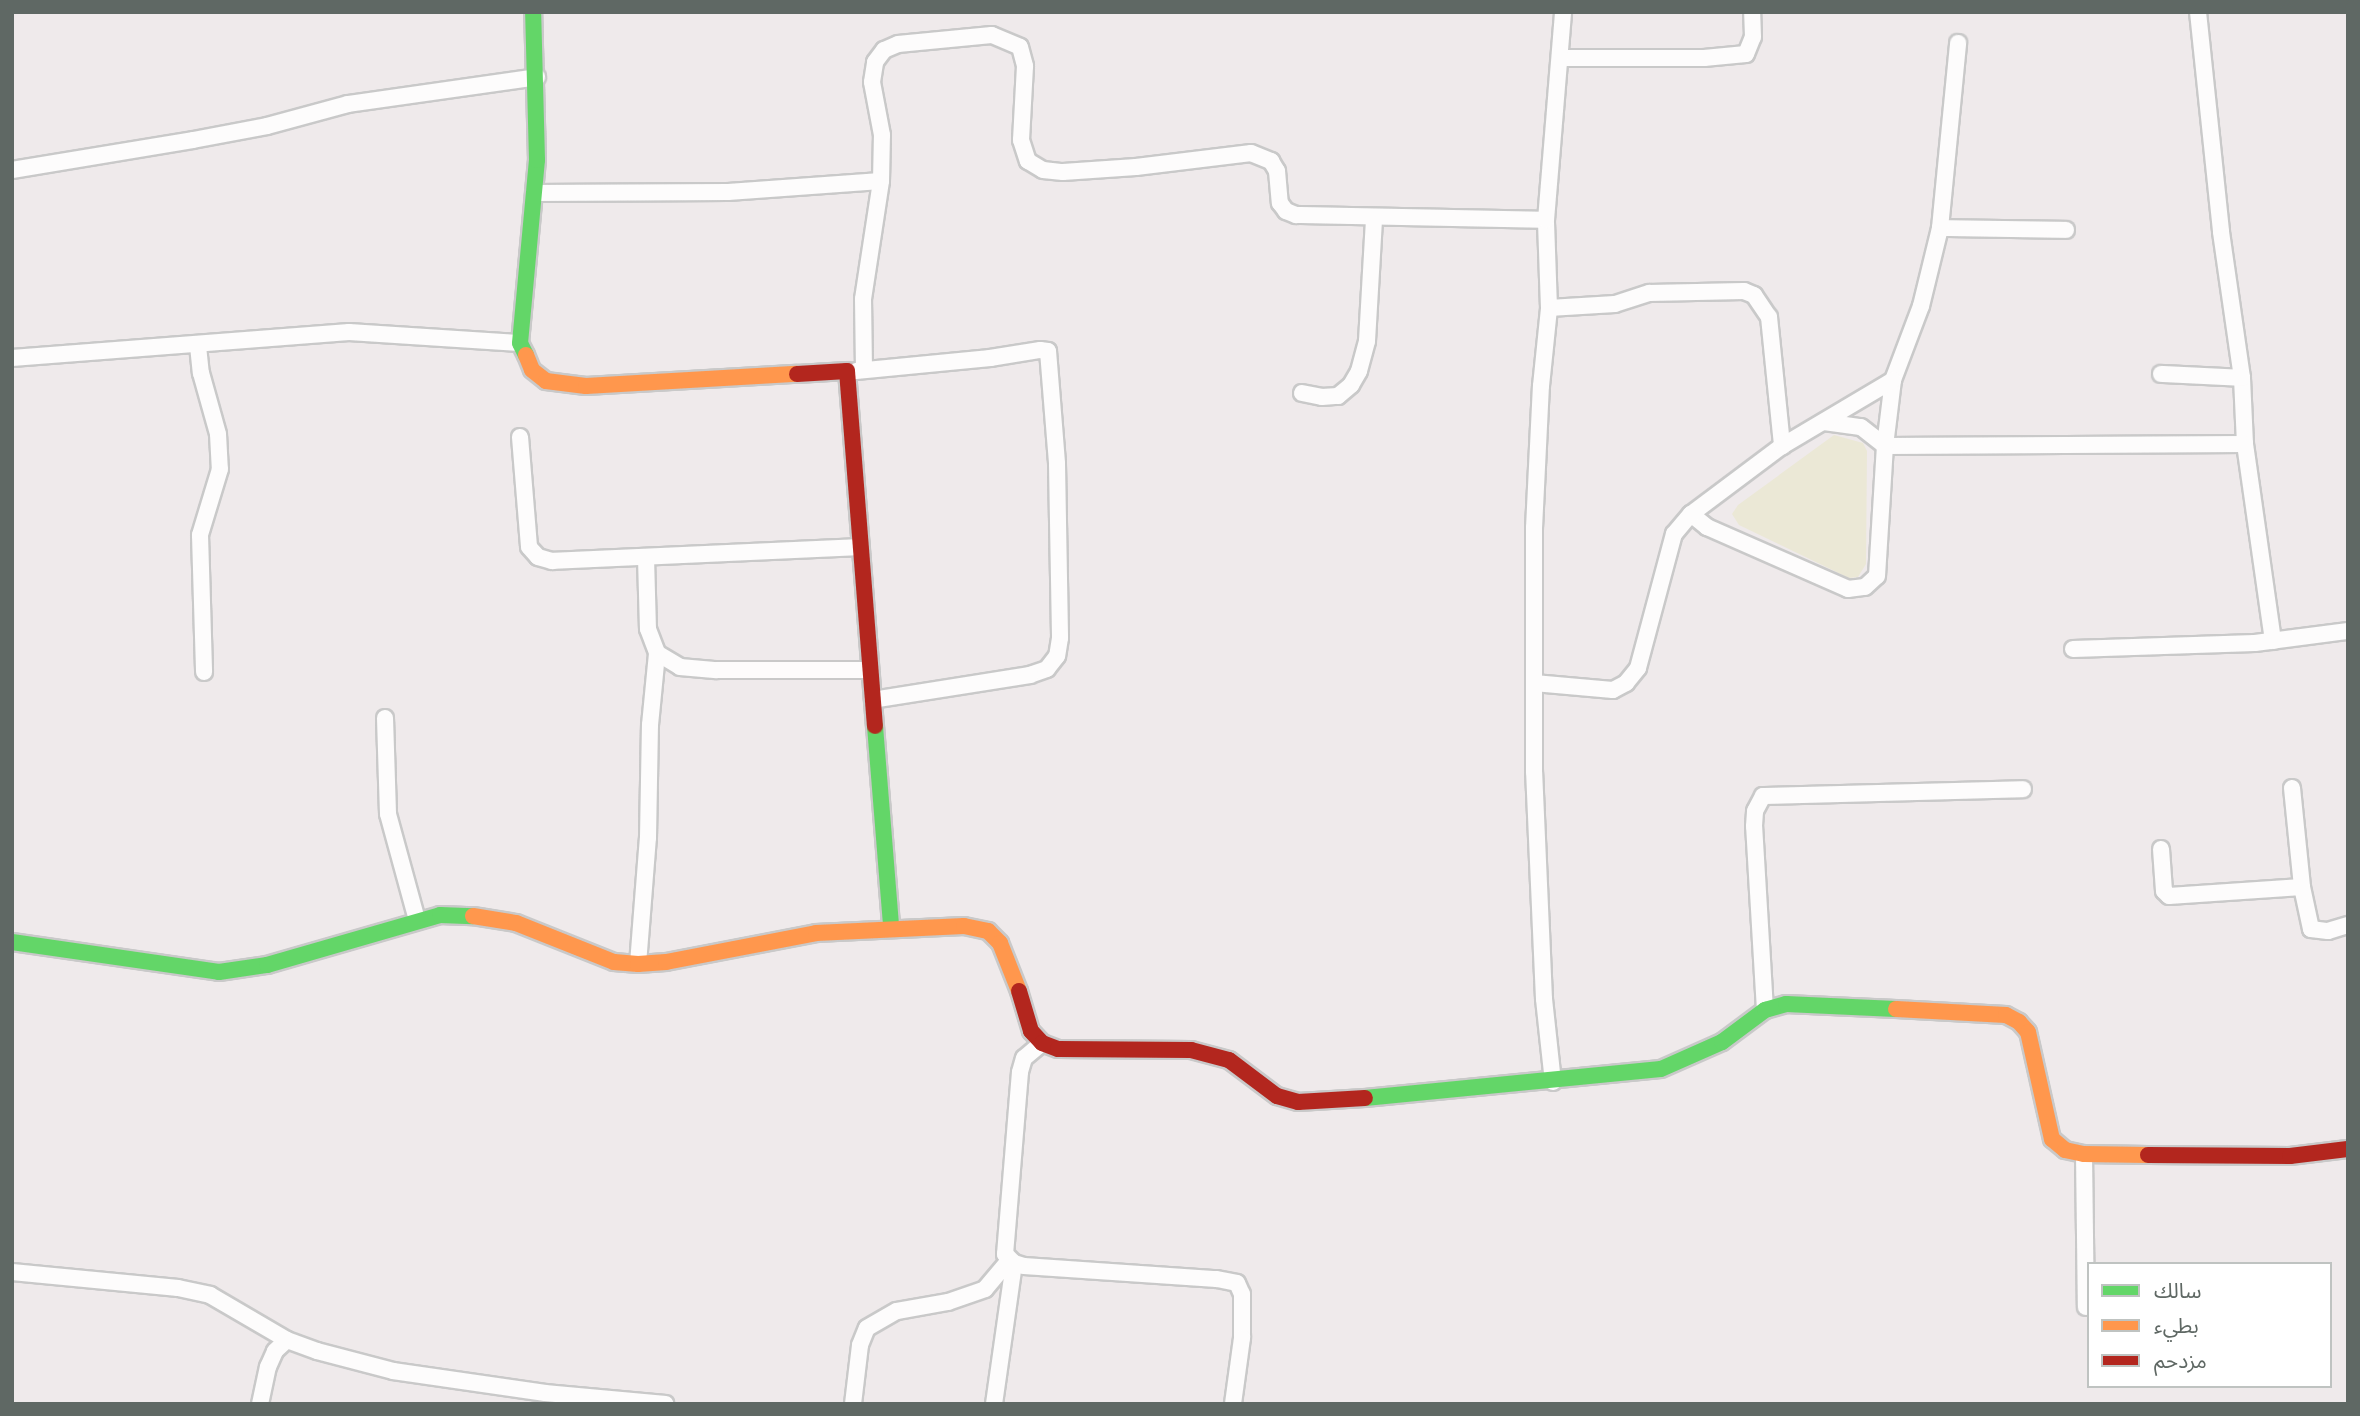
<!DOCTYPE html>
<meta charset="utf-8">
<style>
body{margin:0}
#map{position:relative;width:2360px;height:1416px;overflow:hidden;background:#efeaeb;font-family:"Fira Sans","Noto Sans Arabic",sans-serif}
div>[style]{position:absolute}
.green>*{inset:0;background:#ebe8d6}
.roads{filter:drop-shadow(2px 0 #c9c9c9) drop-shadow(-2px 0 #c9c9c9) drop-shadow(0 2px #c9c9c9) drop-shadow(0 -2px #c9c9c9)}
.street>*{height:16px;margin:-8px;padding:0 8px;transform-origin:8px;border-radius:8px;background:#fdfcfc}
.fast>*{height:16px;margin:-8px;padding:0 8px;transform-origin:8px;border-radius:8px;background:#63d668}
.slow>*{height:16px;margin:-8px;padding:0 8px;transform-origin:8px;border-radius:8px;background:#ff974d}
.jam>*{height:16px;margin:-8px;padding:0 8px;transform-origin:8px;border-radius:8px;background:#b3261e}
span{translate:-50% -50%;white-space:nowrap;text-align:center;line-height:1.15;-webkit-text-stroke:6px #fff;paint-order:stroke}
.frame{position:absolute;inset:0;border:14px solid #5f6864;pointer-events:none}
.legend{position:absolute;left:2087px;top:1262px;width:245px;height:126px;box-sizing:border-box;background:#fff;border:2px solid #bfc3c1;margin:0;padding:9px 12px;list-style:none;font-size:21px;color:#5f6864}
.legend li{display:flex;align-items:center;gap:14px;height:35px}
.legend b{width:35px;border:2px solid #bfc3c1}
</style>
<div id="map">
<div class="green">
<div style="clip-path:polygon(1834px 435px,1863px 443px,1867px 451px,1866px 564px,1858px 577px,1849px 578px,1739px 525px,1732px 514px,1738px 505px)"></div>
</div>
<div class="roads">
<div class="street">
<div style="left:2198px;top:12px;width:221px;rotate:84deg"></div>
<div style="left:2221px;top:232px;width:148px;rotate:81.8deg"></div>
<div style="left:2242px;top:378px;width:66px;rotate:87.4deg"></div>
<div style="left:2245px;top:444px;width:199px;rotate:81.9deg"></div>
<div style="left:1560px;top:58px;width:144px"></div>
<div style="left:1704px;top:58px;width:42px;rotate:-5.4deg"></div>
<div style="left:1746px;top:54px;width:18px;rotate:-68deg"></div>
<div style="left:1753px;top:37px;width:25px;rotate:-92deg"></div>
<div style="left:12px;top:170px;width:183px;rotate:-9.4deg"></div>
<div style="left:193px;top:140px;width:75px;rotate:-10.7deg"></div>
<div style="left:267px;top:126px;width:84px;rotate:-15.2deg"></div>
<div style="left:348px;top:104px;width:191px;rotate:-8.1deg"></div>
<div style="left:534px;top:193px;width:194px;rotate:-0.3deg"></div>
<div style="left:728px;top:192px;width:153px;rotate:-4.1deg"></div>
<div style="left:1940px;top:228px;width:126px;rotate:0.9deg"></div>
<div style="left:1549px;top:308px;width:66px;rotate:-3.5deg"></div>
<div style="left:1615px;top:304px;width:36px;rotate:-18deg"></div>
<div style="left:1649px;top:293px;width:95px;rotate:-1.2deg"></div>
<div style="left:1744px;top:291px;width:11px;rotate:22deg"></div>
<div style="left:1754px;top:295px;width:27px;rotate:56deg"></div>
<div style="left:1769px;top:317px;width:130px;rotate:84.2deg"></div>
<div style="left:198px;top:346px;width:27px;rotate:84deg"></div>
<div style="left:201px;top:373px;width:63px;rotate:74.4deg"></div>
<div style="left:218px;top:434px;width:35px;rotate:87deg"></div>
<div style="left:220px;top:469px;width:69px;rotate:106.9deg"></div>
<div style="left:200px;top:535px;width:137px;rotate:88.3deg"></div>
<div style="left:12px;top:358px;width:338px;rotate:-4.4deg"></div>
<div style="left:349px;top:332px;width:171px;rotate:3.7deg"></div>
<div style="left:864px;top:370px;width:71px;rotate:-90.8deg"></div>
<div style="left:863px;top:299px;width:119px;rotate:-81.3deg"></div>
<div style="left:881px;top:181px;width:46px;rotate:-88.8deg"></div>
<div style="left:882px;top:135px;width:54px;rotate:-100.7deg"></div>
<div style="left:872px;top:82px;width:20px;rotate:-81deg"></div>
<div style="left:875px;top:62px;width:15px;rotate:-53deg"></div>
<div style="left:884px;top:50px;width:15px;rotate:-23deg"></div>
<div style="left:898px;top:44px;width:94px;rotate:-5.5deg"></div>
<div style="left:992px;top:35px;width:30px;rotate:23deg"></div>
<div style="left:1020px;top:47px;width:20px;rotate:75deg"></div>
<div style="left:1025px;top:66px;width:74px;rotate:93.1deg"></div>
<div style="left:1021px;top:140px;width:22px;rotate:72deg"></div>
<div style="left:1028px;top:161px;width:17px;rotate:31deg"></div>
<div style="left:1043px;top:170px;width:20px;rotate:6deg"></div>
<div style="left:1063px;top:172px;width:73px;rotate:-3.9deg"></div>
<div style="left:1136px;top:167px;width:116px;rotate:-6.9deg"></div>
<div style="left:1251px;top:153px;width:22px;rotate:22deg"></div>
<div style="left:1271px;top:161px;width:12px;rotate:59deg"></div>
<div style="left:1277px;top:171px;width:32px;rotate:85deg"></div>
<div style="left:1280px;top:203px;width:10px;rotate:53deg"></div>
<div style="left:1286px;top:211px;width:11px;rotate:22deg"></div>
<div style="left:1296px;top:215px;width:250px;rotate:1.1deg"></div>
<div style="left:856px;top:371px;width:135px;rotate:-5.5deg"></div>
<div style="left:990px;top:358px;width:51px;rotate:-9.1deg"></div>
<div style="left:1040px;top:350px;width:8px;rotate:7deg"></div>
<div style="left:1048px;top:351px;width:113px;rotate:85.4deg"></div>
<div style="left:1057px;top:464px;width:174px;rotate:89deg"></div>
<div style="left:1060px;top:638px;width:18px;rotate:99deg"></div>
<div style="left:1057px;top:656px;width:16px;rotate:128deg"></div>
<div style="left:1047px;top:669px;width:18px;rotate:161deg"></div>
<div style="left:1030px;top:675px;width:159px;rotate:171deg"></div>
<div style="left:2161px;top:374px;width:81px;rotate:2.8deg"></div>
<div style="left:1302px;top:393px;width:20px;rotate:11deg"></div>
<div style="left:1322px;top:397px;width:16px;rotate:-4deg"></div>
<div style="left:1338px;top:396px;width:17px;rotate:-40deg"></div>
<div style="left:1351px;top:385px;width:16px;rotate:-60deg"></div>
<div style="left:1359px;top:371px;width:31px;rotate:-75deg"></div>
<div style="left:1367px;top:341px;width:122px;rotate:-86.7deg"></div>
<div style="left:1824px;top:422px;width:37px;rotate:8deg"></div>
<div style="left:1861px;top:427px;width:31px;rotate:38deg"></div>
<div style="left:1885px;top:446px;width:360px;rotate:-0.3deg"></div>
<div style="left:520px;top:437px;width:110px;rotate:85.3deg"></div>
<div style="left:529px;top:547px;width:13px;rotate:48deg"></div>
<div style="left:538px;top:557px;width:15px;rotate:16deg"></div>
<div style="left:552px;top:561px;width:307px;rotate:-2.6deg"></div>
<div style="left:1691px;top:514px;width:21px;rotate:39deg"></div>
<div style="left:1707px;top:527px;width:154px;rotate:23.7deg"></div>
<div style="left:1848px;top:589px;width:17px;rotate:-7deg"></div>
<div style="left:1865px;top:587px;width:16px;rotate:-43deg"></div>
<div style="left:1877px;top:576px;width:130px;rotate:-86.5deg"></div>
<div style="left:1885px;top:446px;width:66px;rotate:-83.1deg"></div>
<div style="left:1893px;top:380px;width:79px;rotate:-69.3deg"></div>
<div style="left:1921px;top:306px;width:80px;rotate:-76.3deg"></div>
<div style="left:1940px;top:228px;width:186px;rotate:-84.4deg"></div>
<div style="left:646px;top:558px;width:71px;rotate:88.4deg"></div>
<div style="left:648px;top:629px;width:26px;rotate:69deg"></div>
<div style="left:657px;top:653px;width:27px;rotate:31deg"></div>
<div style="left:680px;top:667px;width:37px;rotate:5deg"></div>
<div style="left:717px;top:670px;width:151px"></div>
<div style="left:2073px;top:649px;width:182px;rotate:-1.9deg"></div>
<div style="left:2255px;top:643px;width:94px;rotate:-7.4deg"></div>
<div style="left:1534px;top:683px;width:79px;rotate:5.1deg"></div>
<div style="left:1613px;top:690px;width:15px;rotate:-28deg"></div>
<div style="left:1626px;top:683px;width:19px;rotate:-51deg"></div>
<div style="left:1638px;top:668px;width:139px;rotate:-75deg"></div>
<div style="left:1674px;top:534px;width:26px;rotate:-50deg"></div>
<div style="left:1691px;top:514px;width:114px;rotate:-36.8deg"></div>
<div style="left:1782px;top:446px;width:129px;rotate:-30.7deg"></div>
<div style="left:385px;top:718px;width:96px;rotate:88.2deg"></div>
<div style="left:388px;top:814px;width:110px;rotate:74.7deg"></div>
<div style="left:2292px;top:788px;width:100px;rotate:84.2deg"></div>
<div style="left:2302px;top:887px;width:43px;rotate:77.9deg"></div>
<div style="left:2311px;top:929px;width:17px;rotate:7deg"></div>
<div style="left:2328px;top:931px;width:21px;rotate:-17deg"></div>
<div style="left:2161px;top:849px;width:42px;rotate:85.9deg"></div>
<div style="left:2164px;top:891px;width:7px;rotate:45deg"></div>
<div style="left:2169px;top:896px;width:133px;rotate:-3.9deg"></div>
<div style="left:638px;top:964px;width:126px;rotate:-85.5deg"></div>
<div style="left:648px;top:838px;width:113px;rotate:-89deg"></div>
<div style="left:650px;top:725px;width:72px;rotate:-84.4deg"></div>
<div style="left:1765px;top:1010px;width:184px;rotate:-93.4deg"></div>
<div style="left:1754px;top:826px;width:15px;rotate:-86deg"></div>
<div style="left:1755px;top:811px;width:17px;rotate:-62deg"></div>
<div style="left:1763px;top:796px;width:260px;rotate:-1.5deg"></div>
<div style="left:1042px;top:1043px;width:23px;rotate:140deg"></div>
<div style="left:1024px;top:1058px;width:15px;rotate:106deg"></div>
<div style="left:1020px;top:1072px;width:183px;rotate:94.7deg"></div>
<div style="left:1005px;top:1254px;width:13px;rotate:45deg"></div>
<div style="left:1014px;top:1263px;width:10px;rotate:17deg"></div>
<div style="left:1024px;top:1266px;width:193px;rotate:3.9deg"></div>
<div style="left:1217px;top:1279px;width:20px;rotate:11deg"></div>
<div style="left:1237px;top:1283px;width:12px;rotate:66deg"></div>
<div style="left:1242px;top:1294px;width:44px;rotate:90deg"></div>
<div style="left:1242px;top:1338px;width:67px;rotate:97.8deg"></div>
<div style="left:1553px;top:1082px;width:83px;rotate:-96.2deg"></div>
<div style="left:1544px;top:999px;width:227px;rotate:-92.5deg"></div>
<div style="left:1534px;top:772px;width:244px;rotate:-90deg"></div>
<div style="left:1534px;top:528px;width:142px;rotate:-87.2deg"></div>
<div style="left:1541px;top:386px;width:78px;rotate:-84.1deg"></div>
<div style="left:1549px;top:308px;width:88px;rotate:-92deg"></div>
<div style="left:1546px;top:220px;width:209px;rotate:-85.3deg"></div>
<div style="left:2084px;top:1154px;width:153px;rotate:89.3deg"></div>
<div style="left:12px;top:1272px;width:167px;rotate:5.5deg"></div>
<div style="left:178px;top:1288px;width:33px;rotate:12deg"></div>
<div style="left:210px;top:1295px;width:89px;rotate:30.3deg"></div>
<div style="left:287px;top:1340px;width:32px;rotate:20deg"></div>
<div style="left:317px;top:1351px;width:79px;rotate:14.7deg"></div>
<div style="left:393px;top:1371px;width:154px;rotate:8.2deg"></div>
<div style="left:545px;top:1393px;width:121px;rotate:5.2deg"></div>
<div style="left:260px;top:1404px;width:38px;rotate:-78deg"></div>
<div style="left:268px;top:1367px;width:17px;rotate:-66deg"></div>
<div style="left:275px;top:1351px;width:16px;rotate:-43deg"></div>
<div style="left:853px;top:1404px;width:59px;rotate:-83.2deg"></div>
<div style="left:860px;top:1345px;width:18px;rotate:-68deg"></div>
<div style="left:867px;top:1328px;width:34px;rotate:-30deg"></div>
<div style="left:897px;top:1311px;width:52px;rotate:-10deg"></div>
<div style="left:948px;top:1302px;width:39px;rotate:-19deg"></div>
<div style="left:985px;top:1289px;width:38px;rotate:-50deg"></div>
<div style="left:994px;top:1404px;width:142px;rotate:-81.9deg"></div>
</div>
<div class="fast">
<div style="left:526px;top:355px;width:13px;rotate:-117deg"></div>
<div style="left:520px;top:343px;width:184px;rotate:-84.7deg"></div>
<div style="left:537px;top:160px;width:148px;rotate:-91.5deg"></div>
<div style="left:875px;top:726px;width:202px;rotate:85.4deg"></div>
<div style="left:12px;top:942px;width:209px;rotate:8.2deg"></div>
<div style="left:219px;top:972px;width:49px;rotate:-8.3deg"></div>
<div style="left:267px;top:965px;width:180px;rotate:-16.1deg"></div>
<div style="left:440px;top:915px;width:33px;rotate:2deg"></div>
<div style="left:1365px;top:1098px;width:297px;rotate:-5.6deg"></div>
<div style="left:1661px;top:1069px;width:67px;rotate:-23.9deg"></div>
<div style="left:1722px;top:1042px;width:54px;rotate:-36.7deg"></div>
<div style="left:1765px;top:1010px;width:22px;rotate:-16deg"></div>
<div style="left:1786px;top:1004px;width:110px;rotate:2.6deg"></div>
</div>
<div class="slow">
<div style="left:526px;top:355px;width:16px;rotate:68deg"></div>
<div style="left:532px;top:370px;width:18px;rotate:38deg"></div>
<div style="left:546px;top:381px;width:40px;rotate:7.1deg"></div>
<div style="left:586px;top:386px;width:211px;rotate:-3.3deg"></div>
<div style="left:473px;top:916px;width:44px;rotate:9.2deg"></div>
<div style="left:516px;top:923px;width:105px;rotate:21.7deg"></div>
<div style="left:614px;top:962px;width:24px;rotate:5deg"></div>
<div style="left:638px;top:964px;width:28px;rotate:-4deg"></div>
<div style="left:666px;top:962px;width:153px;rotate:-10.9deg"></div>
<div style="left:816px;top:933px;width:148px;rotate:-2.7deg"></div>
<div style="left:964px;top:926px;width:25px;rotate:12deg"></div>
<div style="left:988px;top:931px;width:17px;rotate:45deg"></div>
<div style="left:1000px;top:943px;width:52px;rotate:68.4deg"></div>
<div style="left:1896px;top:1009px;width:110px;rotate:3.1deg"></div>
<div style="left:2006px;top:1015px;width:15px;rotate:28deg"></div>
<div style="left:2019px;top:1022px;width:13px;rotate:48deg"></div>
<div style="left:2028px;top:1032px;width:110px;rotate:77.4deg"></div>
<div style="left:2052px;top:1139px;width:17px;rotate:40deg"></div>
<div style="left:2065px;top:1150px;width:19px;rotate:12deg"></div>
<div style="left:2084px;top:1154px;width:64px;rotate:0.9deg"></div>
</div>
<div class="jam">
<div style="left:797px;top:374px;width:50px;rotate:-3.4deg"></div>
<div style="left:847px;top:371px;width:356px;rotate:85.5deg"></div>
<div style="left:1019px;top:991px;width:42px;rotate:73.3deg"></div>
<div style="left:1031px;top:1031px;width:16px;rotate:47deg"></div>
<div style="left:1042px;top:1043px;width:17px;rotate:21deg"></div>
<div style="left:1058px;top:1049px;width:133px;rotate:0.4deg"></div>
<div style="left:1191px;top:1050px;width:39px;rotate:15deg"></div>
<div style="left:1229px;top:1060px;width:60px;rotate:36.9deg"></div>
<div style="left:1277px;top:1096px;width:22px;rotate:16deg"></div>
<div style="left:1298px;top:1102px;width:67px;rotate:-3.4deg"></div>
<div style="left:2148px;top:1155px;width:142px;rotate:0.4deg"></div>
<div style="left:2290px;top:1156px;width:58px;rotate:-6.9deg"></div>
</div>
</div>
<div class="frame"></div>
<ul class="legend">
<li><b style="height:9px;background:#63d668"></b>سالك</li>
<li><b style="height:9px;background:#ff974d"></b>بطيء</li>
<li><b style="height:9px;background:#b3261e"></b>مزدحم</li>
</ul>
</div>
